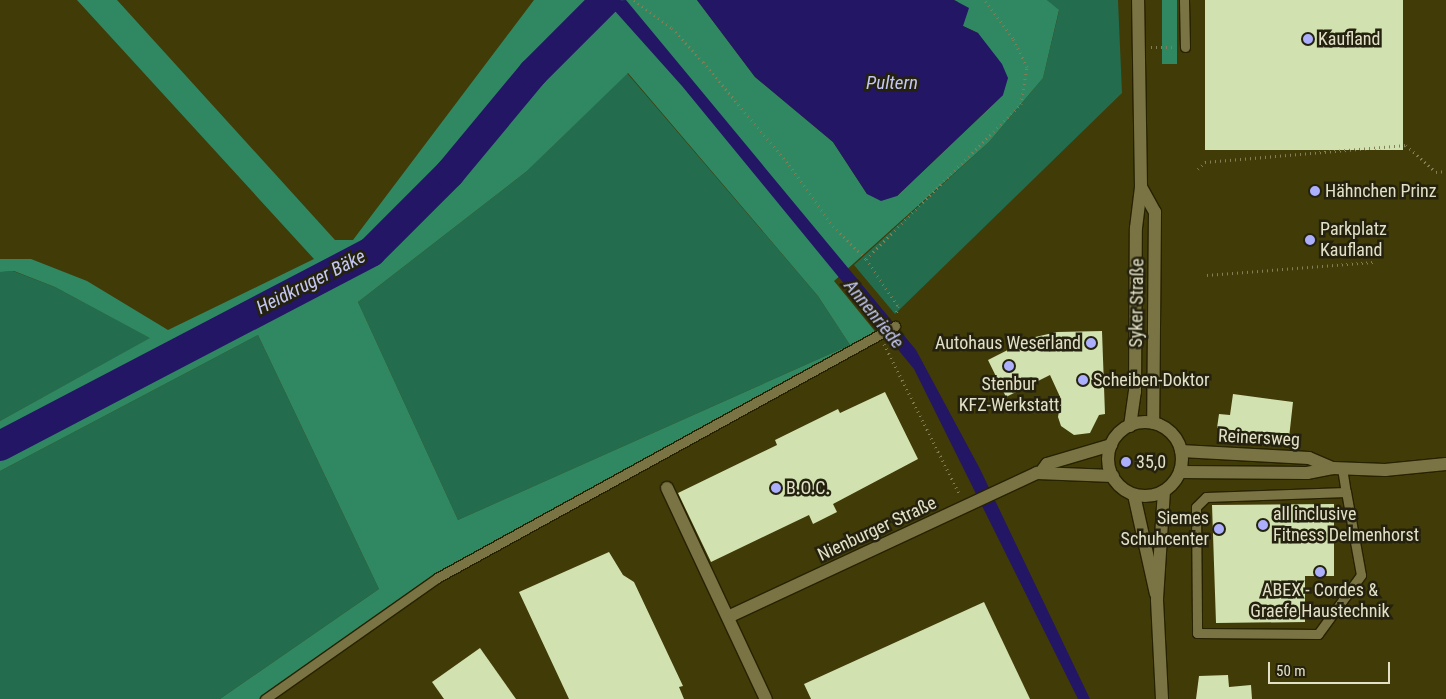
<!DOCTYPE html>
<meta charset="utf-8">
<style>
body{margin:0}
#map{position:relative;width:1446px;height:699px;overflow:hidden;background:#413b08;font-family:"Roboto Condensed",sans-serif}
div>[style]{position:absolute}
.green>*{inset:0;background:#236c4d}
.forest>*{inset:0;background:#308863;transform-origin:0 0}
.water>*{inset:0;background:#231664}
.river>*{height:30px;margin:-15px;padding:0 15px;transform-origin:15px;border-radius:15px;background:#231664}
.building>*{inset:0;background:#d1e1af;transform-origin:0 0}
.path>*{height:3px;margin-top:-1.5px;transform-origin:0;background:repeating-linear-gradient(90deg,#827e55 0 1px,transparent 0 5px)}
.roads{filter:drop-shadow(1px 0 #272200) drop-shadow(-1px 0 #272200) drop-shadow(0 1px #272200) drop-shadow(0 -1px #272200)}
.service>*{height:9px;margin:-4.5px;padding:0 4.5px;transform-origin:4.5px;border-radius:4.5px;background:#7a7444}
.minor>*{height:12px;margin:-6px;padding:0 6px;transform-origin:6px;border-radius:6px;background:#7a7444}
.secondary>*{height:12px;margin:-6px;padding:0 6px;transform-origin:6px;border-radius:6px;background:#7a7444}
.secondary>.ring{margin:-6px;padding:0;box-sizing:content-box;background:none;border:12px solid #7a7444;border-radius:50%}
.dots>*{width:14px;height:14px;translate:-50% -50%;box-sizing:border-box;border:2px solid #24220e;border-radius:50%}
span{translate:-50% -50%;white-space:nowrap;text-align:center;line-height:1.15;-webkit-text-stroke:5px #24220e;paint-order:stroke}
.poi-label{font-size:18px;color:#e2e0c6}
.left{translate:0 -50%;text-align:left}
.right{translate:-100% -50%;text-align:right}
.street-label{font-size:18px;color:#e2e0c6}
.water-label{font-size:19px;color:#c4c7f4;font-style:italic}
.scale{position:absolute;left:1268px;top:662px;width:122px;height:22px;box-sizing:border-box;border:2px solid #e2e0c6;border-top:0;padding-left:6px;font-size:15px;line-height:18px;white-space:nowrap;color:#e2e0c6;-webkit-text-stroke:4px #24220e;paint-order:stroke}
</style>
<div id="map">
<div class="green">
<div style="clip-path:polygon(1047px 0,1118px 0,1122px 93px,895px 314px,854px 265px,989px 142px,1043px 78px,1059px 11px)"></div>
<div style="clip-path:polygon(627px 73px,818px 296px,850px 345px,458px 520px,358px 302px,527px 171px)"></div>
<div style="clip-path:polygon(13px 271px,55px 287px,151px 338px,0 421px,0 272px)"></div>
<div style="clip-path:polygon(258px 335px,379px 589px,220px 699px,0 699px,0 471px)"></div>
</div>
<div class="forest">
<div style="clip-path:polygon(evenodd,77px 0,117px 0,335px 240px,353px 240px,534px 0,697px 0,755px 77px,833px 142px,867px 194px,897px 196px,1003px 95px,978px 33px,963px 26px,958px 2px,954px 0,1047px 0,1059px 10px,1043px 78px,1021px 104px,989px 142px,834px 281px,878px 335px,449px 568px,261px 699px,220px 699px,379px 589px,258px 335px,0 471px,0 450px,346px 269px,343px 263px,0 444px,0 421px,150px 338px,55px 287px,14px 271px,0 272px,0 259px,31px 259px,87px 281px,168px 330px,314px 259px,77px 0,628px 73px,818px 296px,850px 345px,458px 520px,358px 302px,527px 171px,628px 73px)"></div>
<div style="left:1162px;top:0;width:15px;height:64px"></div>
</div>
<div class="water">
<div style="clip-path:polygon(626px 0,916px 350px,980px 469px,1090px 699px,1078px 699px,914px 369px,682px 86px,606px 1px)"></div>
<div style="clip-path:polygon(697px 0,954px 0,969px 8px,963px 26px,978px 33px,1002px 64px,1008px 78px,1003px 95px,897px 196px,881px 201px,867px 194px,833px 142px,755px 77px)"></div>
</div>
<div class="river">
<div style="left:0;top:446px;width:419px;rotate:-27.6deg"></div>
<div style="left:371px;top:252px;width:112px;rotate:-45deg"></div>
<div style="left:450px;top:173px;width:130px;rotate:-50.3deg"></div>
<div style="left:533px;top:73px;width:103px;rotate:-45deg"></div>
</div>
<div class="building">
<div style="left:1205px;top:0;width:198px;height:150px"></div>
<div style="clip-path:polygon(1102px 331px,1105px 414px,1099px 415px,1090px 433px,1074px 435px,1061px 426px,1058px 417px,1061px 399px,1050px 375px,1006px 397px,988px 360px,1031px 338px,1057px 332px)"></div>
<div style="clip-path:polygon(885px 392px,918px 459px,833px 504px,837px 512px,813px 524px,809px 515px,711px 562px,678px 493px,777px 445px,775px 440px,838px 409px,840px 413px)"></div>
<div style="clip-path:polygon(1233px 394px,1293px 402px,1289px 438px,1217px 428px,1219px 414px,1230px 415px)"></div>
<div style="clip-path:polygon(1334px 504px,1334px 576px,1305px 576px,1305px 622px,1216px 623px,1212px 505px)"></div>
<div style="clip-path:polygon(609px 552px,623px 575px,634px 582px,683px 686px,679px 687px,684px 699px,569px 699px,519px 592px)"></div>
<div style="clip-path:polygon(984px 602px,1030px 699px,811px 699px,804px 684px)"></div>
<div style="clip-path:polygon(480px 648px,516px 699px,444px 699px,432px 682px)"></div>
<div style="clip-path:polygon(1228px 675px,1229px 687px,1251px 685px,1252px 699px,1196px 699px,1199px 676px)"></div>
</div>
<div class="path">
<div style="left:634px;top:0;width:47px;rotate:36.4deg"></div>
<div style="left:672px;top:28px;width:46px;rotate:47.6deg"></div>
<div style="left:703px;top:62px;width:134px;rotate:50.1deg"></div>
<div style="left:789px;top:165px;width:75px;rotate:54.2deg"></div>
<div style="left:833px;top:226px;width:47px;rotate:45deg"></div>
<div style="left:866px;top:259px;width:57px;rotate:55.8deg"></div>
<div style="left:898px;top:306px;width:9px;rotate:103deg"></div>
<div style="left:1151px;top:47px;width:24px"></div>
<div style="left:1198px;top:169px;width:10px;rotate:-45deg"></div>
<div style="left:1205px;top:162px;width:202px;rotate:-4.8deg"></div>
<div style="left:1406px;top:145px;width:40px;rotate:42deg"></div>
<div style="left:1436px;top:172px;width:10px;rotate:-6deg"></div>
<div style="left:866px;top:259px;width:219px;rotate:-45deg"></div>
<div style="left:1021px;top:104px;width:37px;rotate:-81deg"></div>
<div style="left:1027px;top:67px;width:32px;rotate:-116deg"></div>
<div style="left:1013px;top:38px;width:47px;rotate:-126.4deg"></div>
<div style="left:1207px;top:275px;width:167px;rotate:-4.5deg"></div>
<div style="left:884px;top:344px;width:169px;rotate:63.3deg"></div>
</div>
<div class="roads">
<div class="service">
<div style="left:1184px;top:0;width:47px;rotate:88.8deg"></div>
<div style="left:1342px;top:468px;width:24px;rotate:81deg"></div>
<div style="left:1346px;top:492px;width:140px;rotate:178deg"></div>
<div style="left:1206px;top:497px;width:14px;rotate:135deg"></div>
<div style="left:1196px;top:507px;width:126px;rotate:89.5deg"></div>
<div style="left:1197px;top:633px;width:121px;rotate:0.5deg"></div>
<div style="left:1318px;top:634px;width:73px;rotate:-53.9deg"></div>
<div style="left:1361px;top:575px;width:84px;rotate:-100.2deg"></div>
<div style="left:265px;top:699px;width:210px;rotate:-35.1deg"></div>
<div style="left:437px;top:578px;width:523px;rotate:-28.82deg"></div>
</div>
<div class="minor">
<div style="left:1181px;top:451px;width:128px;rotate:3.1deg"></div>
<div style="left:1309px;top:458px;width:26px;rotate:23deg"></div>
<div style="left:1041px;top:472px;width:10px;rotate:-53deg"></div>
<div style="left:1047px;top:464px;width:67px;rotate:-16.5deg"></div>
<div style="left:1180px;top:472px;width:127px;rotate:0.5deg"></div>
<div style="left:1307px;top:473px;width:26px;rotate:-11deg"></div>
<div style="left:1333px;top:468px;width:52px;rotate:2.2deg"></div>
<div style="left:1385px;top:470px;width:61px;rotate:-5.6deg"></div>
<div style="left:667px;top:488px;width:233px;rotate:64.9deg"></div>
<div style="left:728px;top:617px;width:341px;rotate:-25deg"></div>
<div style="left:1037px;top:473px;width:76px;rotate:2.3deg"></div>
</div>
<div class="secondary">
<div style="left:1141px;top:187px;width:29px;rotate:61deg"></div>
<div style="left:1155px;top:212px;width:211px;rotate:90.5deg"></div>
<div class="ring" style="left:1108px;top:422px;width:62px;height:62px"></div>
<div style="left:1130px;top:426px;width:34px;rotate:-82deg"></div>
<div style="left:1135px;top:392px;width:164px;rotate:-89.7deg"></div>
<div style="left:1136px;top:228px;width:41px;rotate:-83deg"></div>
<div style="left:1141px;top:187px;width:187px;rotate:-90.9deg"></div>
<div style="left:1134px;top:495px;width:101px;rotate:77.5deg"></div>
<div style="left:1162px;top:699px;width:100px;rotate:-92.9deg"></div>
<div style="left:1157px;top:599px;width:108px;rotate:-86.3deg"></div>
</div>
</div>
<div class="dots">
<div style="left:1308px;top:39px;background:#acaffb"></div>
<div style="left:1315px;top:191px;background:#acaffb"></div>
<div style="left:1310px;top:240px;background:#acaffb"></div>
<div style="left:1091px;top:343px;background:#acaffb"></div>
<div style="left:1009px;top:366px;background:#acaffb"></div>
<div style="left:1083px;top:380px;background:#acaffb"></div>
<div style="left:1126px;top:462px;background:#acaffb"></div>
<div style="left:776px;top:488px;background:#acaffb"></div>
<div style="left:1263px;top:525px;background:#acaffb"></div>
<div style="left:1219px;top:529px;background:#acaffb"></div>
<div style="left:1320px;top:572px;background:#acaffb"></div>
</div>
<div class="poi-label">
<span class="left" style="left:1318px;top:39px">Kaufland</span>
<span class="left" style="left:1325px;top:191px">Hähnchen Prinz</span>
<span class="left" style="left:1320px;top:240px">Parkplatz<br>Kaufland</span>
<span class="right" style="left:1081px;top:343px">Autohaus Weserland</span>
<span class="left" style="left:1093px;top:380px">Scheiben-Doktor</span>
<span style="left:1009px;top:395px">Stenbur<br>KFZ-Werkstatt</span>
<span class="left" style="left:1136px;top:462px">35,0</span>
<span class="left" style="left:786px;top:488px">B.O.C.</span>
<span class="left" style="left:1273px;top:525px">all inclusive<br>Fitness Delmenhorst</span>
<span class="right" style="left:1209px;top:529px">Siemes<br>Schuhcenter</span>
<span style="left:1320px;top:601px">ABEX - Cordes &amp;<br>Graefe Haustechnik</span>
</div>
<div class="street-label">
<span style="left:1137px;top:303px;rotate:-89deg">Syker Straße</span>
<span style="left:1259px;top:438px;rotate:3deg">Reinersweg</span>
<span style="left:877px;top:529px;rotate:-25deg">Nienburger Straße</span>
</div>
<div class="water-label">
<span style="left:892px;top:83px">Pultern</span>
<span style="left:311px;top:282px;rotate:-27deg">Heidkruger Bäke</span>
<span style="left:874px;top:314px;rotate:51deg">Annenriede</span>
</div>
<div class="scale">50 m</div>
</div>
